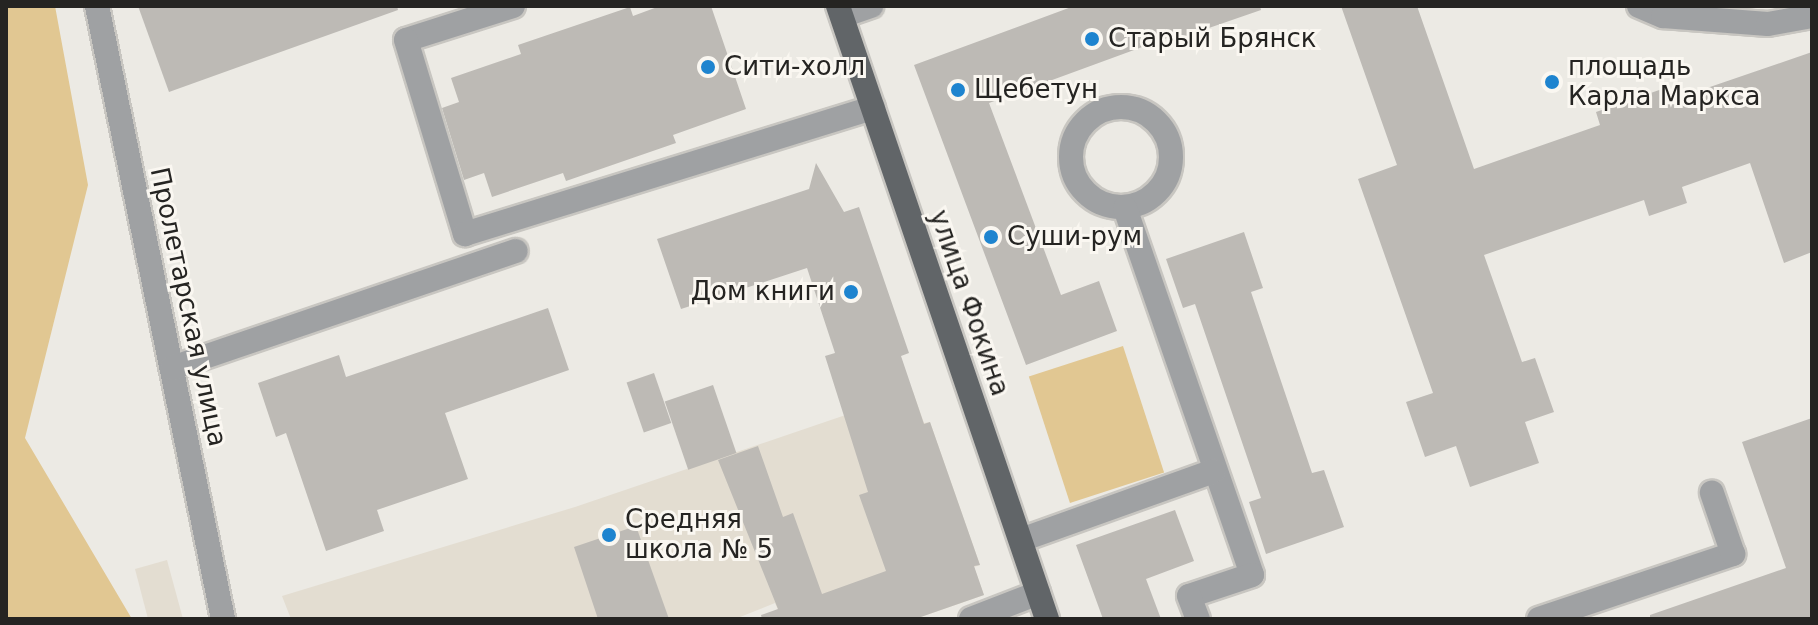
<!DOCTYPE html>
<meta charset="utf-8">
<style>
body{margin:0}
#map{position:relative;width:1818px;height:625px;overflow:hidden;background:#eceae4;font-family:"DejaVu Sans",sans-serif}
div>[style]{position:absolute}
.built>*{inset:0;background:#e3ddd1}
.green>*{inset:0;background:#e1c792;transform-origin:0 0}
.building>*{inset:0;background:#bdbab5;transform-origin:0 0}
.roads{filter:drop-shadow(2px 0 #c8c6c1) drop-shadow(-2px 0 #c8c6c1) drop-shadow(0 2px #c8c6c1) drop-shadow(0 -2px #c8c6c1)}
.minor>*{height:24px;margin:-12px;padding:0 12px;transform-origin:12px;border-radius:12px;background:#9fa1a3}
.minor>.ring{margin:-12px;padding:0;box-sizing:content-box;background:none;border:24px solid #9fa1a3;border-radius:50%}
.major>*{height:24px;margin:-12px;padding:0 12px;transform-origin:12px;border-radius:12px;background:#616568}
.dots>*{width:22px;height:22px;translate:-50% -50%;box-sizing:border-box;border:4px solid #faf7f1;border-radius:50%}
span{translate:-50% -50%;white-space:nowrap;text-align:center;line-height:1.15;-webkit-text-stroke:6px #faf7f1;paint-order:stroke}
.poi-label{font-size:26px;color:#252422}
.left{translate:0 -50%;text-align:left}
.right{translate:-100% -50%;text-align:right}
.street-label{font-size:26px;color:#252422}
.frame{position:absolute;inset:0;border:8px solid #252422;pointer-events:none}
</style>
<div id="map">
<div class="built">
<div style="clip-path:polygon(913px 392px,924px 423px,930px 422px,980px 565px,974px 567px,984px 595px,915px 619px,782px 619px,775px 603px,735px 619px,291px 619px,282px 596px,575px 507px)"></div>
<div style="clip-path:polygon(167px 560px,183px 619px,148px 619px,135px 569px)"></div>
</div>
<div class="green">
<div style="clip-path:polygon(6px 6px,55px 6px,88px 185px,25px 438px,132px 619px,6px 619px)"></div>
<div style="left:1123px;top:346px;width:133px;height:99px;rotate:72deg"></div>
</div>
<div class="building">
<div style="clip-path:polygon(138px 6px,397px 6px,398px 10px,169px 92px)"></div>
<div style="clip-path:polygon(660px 6px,711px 6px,746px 109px,673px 135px,676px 143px,566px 181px,563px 173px,492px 197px,484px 173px,464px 180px,442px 108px,459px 102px,451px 78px,521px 54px,518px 45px,630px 7px,633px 16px)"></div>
<div style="clip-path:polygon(1074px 6px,1260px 6px,1261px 10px,1177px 39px,1175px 35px,989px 103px,1061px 295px,1099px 281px,1117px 331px,1026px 365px,914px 65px)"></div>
<div style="clip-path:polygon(1341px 6px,1417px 6px,1474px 169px,1600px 125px,1596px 112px,1665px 88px,1669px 101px,1812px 52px,1812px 252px,1784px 263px,1750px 163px,1682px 187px,1687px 203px,1649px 216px,1644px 200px,1484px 255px,1522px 362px,1535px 358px,1554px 412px,1525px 422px,1539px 463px,1470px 487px,1456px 446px,1425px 457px,1406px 402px,1433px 393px,1358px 179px,1397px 165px)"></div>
<div style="clip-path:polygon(816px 163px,844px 212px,859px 207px,909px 353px,901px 356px,924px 424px,930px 422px,980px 565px,974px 566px,984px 595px,915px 619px,762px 619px,761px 615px,778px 609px,718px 460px,758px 446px,783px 517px,793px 513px,822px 594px,886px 571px,859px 495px,868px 492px,825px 356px,835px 353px,807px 268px,681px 309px,657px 239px,809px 189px)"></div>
<div style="clip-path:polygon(1244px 232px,1263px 288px,1251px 292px,1312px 473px,1324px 470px,1344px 527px,1266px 554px,1249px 502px,1261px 498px,1195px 304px,1183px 308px,1166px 259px)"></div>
<div style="clip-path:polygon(548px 308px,569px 370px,445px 413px,468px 479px,377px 510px,384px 531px,326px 551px,286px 433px,276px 437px,258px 383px,339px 355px,346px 377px)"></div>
<div style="left:654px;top:373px;width:53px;height:29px;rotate:71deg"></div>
<div style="left:713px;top:385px;width:72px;height:51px;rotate:71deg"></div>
<div style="clip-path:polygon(1812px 418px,1812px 619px,1650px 619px,1650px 615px,1786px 568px,1742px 442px)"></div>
<div style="clip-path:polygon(1175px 510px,1194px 561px,1146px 579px,1161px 619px,1103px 619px,1076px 545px)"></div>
<div style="clip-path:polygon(636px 526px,669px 619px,598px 619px,574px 547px)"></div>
</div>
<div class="roads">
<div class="minor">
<div style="left:97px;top:6px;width:626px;rotate:78.38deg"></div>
<div style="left:513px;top:6px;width:112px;rotate:162.4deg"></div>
<div style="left:406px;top:40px;width:203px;rotate:73.1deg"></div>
<div style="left:465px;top:234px;width:427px;rotate:-17.2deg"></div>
<div style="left:1639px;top:6px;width:26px;rotate:23deg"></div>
<div style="left:1663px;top:16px;width:105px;rotate:4.4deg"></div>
<div style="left:1768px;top:24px;width:45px;rotate:-10.3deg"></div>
<div style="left:842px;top:16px;width:31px;rotate:-19deg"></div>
<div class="ring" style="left:1071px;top:107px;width:76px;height:76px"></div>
<div style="left:1125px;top:208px;width:388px;rotate:70.9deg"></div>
<div style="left:1252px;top:575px;width:66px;rotate:161.6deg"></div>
<div style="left:1189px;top:596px;width:25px;rotate:69deg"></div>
<div style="left:172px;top:368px;width:363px;rotate:-18.8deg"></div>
<div style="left:1021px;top:540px;width:205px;rotate:-19.7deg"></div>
<div style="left:971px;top:619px;width:72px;rotate:-21.2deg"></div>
<div style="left:1539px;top:619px;width:205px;rotate:-18.5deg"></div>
<div style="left:1733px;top:554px;width:65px;rotate:-109deg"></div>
</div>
<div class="major">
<div style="left:838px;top:6px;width:648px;rotate:71.17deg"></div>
</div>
</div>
<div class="dots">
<div style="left:1092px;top:39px;background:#1e84cf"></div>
<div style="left:708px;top:67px;background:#1e84cf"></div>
<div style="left:1552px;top:82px;background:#1e84cf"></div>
<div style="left:958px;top:90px;background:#1e84cf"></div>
<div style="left:991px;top:237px;background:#1e84cf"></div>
<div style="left:851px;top:292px;background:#1e84cf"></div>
<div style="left:609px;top:535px;background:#1e84cf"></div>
</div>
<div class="poi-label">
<span class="left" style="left:1108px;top:39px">Старый Брянск</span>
<span class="left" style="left:724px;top:67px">Сити-холл</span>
<span class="left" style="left:1568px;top:82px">площадь<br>Карла Маркса</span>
<span class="left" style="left:974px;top:90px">Щебетун</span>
<span class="left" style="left:1007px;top:237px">Суши-рум</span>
<span class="right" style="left:835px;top:292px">Дом книги</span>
<span class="left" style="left:625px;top:535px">Средняя<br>школа № 5</span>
</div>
<div class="street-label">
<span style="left:969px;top:303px;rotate:71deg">улица Фокина</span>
<span style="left:188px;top:307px;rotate:78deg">Пролетарская улица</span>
</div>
<div class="frame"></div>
</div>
